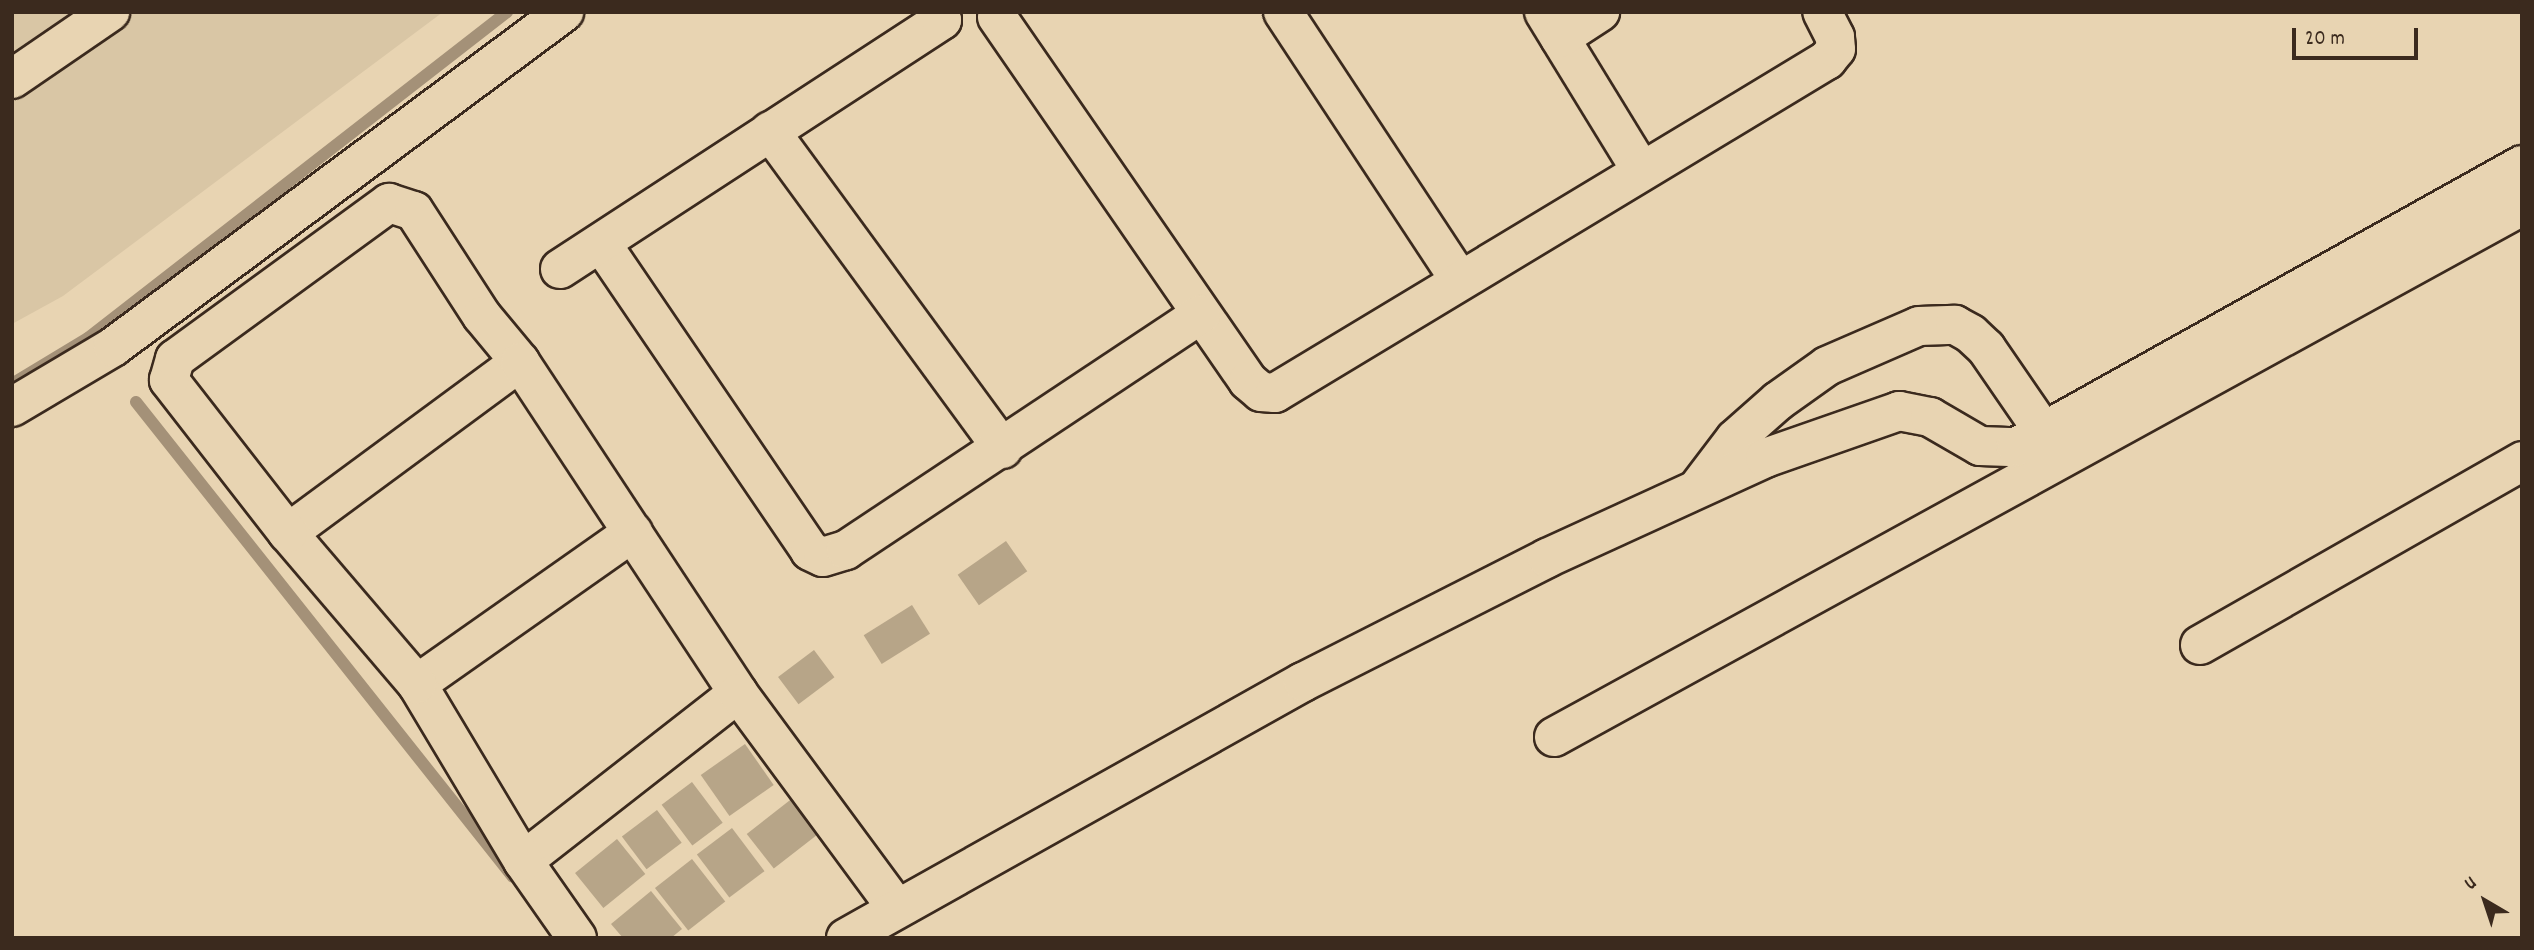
<!DOCTYPE html>
<style>
body{margin:0}
#map{position:relative;width:2534px;height:950px;overflow:hidden;background:#e8d4b2;font-family:Dekko,sans-serif}
div>[style]{position:absolute}
.built>*{inset:0;background:#d9c6a5}
.stream>*{height:12px;margin:-6px;padding:0 6px;transform-origin:6px;border-radius:6px;background:#a49178}
.building>*{inset:0;background:#b7a588;transform-origin:0 0}
.roads{filter:drop-shadow(2px 0 #3b2a1e) drop-shadow(-2px 0 #3b2a1e) drop-shadow(0 2px #3b2a1e) drop-shadow(0 -2px #3b2a1e)}
.minor>*{height:38px;margin:-19px;padding:0 19px;transform-origin:19px;border-radius:19px;background:#e8d4b2}
span{translate:-50% -50%;white-space:nowrap;text-align:center;line-height:1.15;-webkit-text-stroke:5px #e8d4b2;paint-order:stroke}
.frame{position:absolute;inset:0;border:14px solid #3b2a1e;pointer-events:none}
.north{position:absolute;left:2450px;top:866px;width:70px;height:70px;-webkit-text-stroke:5px #e8d4b2;paint-order:stroke;rotate:321deg;font-size:19px;font-weight:700;line-height:28px;text-align:center;color:#3b2a1e}
.north::after{content:'';display:block;margin:auto;width:24px;height:32px;background:#3b2a1e;clip-path:polygon(50% 0,100% 100%,50% 72%,0 100%)}
.scale{position:absolute;left:2292px;top:28px;width:126px;height:32px;box-sizing:border-box;border:4px solid #3b2a1e;border-top:0;padding-left:9px;font-size:21px;line-height:24px;white-space:nowrap;color:#3b2a1e;-webkit-text-stroke:5px #e8d4b2;paint-order:stroke}
</style>
<div id="map">
<div class="built">
<div style="clip-path:polygon(12px 12px,443px 12px,63px 296px,12px 324px)"></div>
</div>
<div class="stream">
<div style="left:12px;top:384px;width:89px;rotate:-31.2deg"></div>
<div style="left:88px;top:338px;width:531px;rotate:-37.88deg"></div>
<div style="left:136px;top:402px;width:606px;rotate:51.56deg"></div>
</div>
<div class="building">
<div style="left:1006px;top:541px;width:37px;height:59px;rotate:55deg"></div>
<div style="left:912px;top:605px;width:34px;height:57px;rotate:58deg"></div>
<div style="left:814px;top:650px;width:34px;height:45px;rotate:53deg"></div>
<div style="left:745px;top:744px;width:50px;height:54px;rotate:55deg"></div>
<div style="left:692px;top:782px;width:51px;height:38px;rotate:53deg"></div>
<div style="left:794px;top:797px;width:44px;height:60px;rotate:52deg"></div>
<div style="left:657px;top:810px;width:41px;height:44px;rotate:53deg"></div>
<div style="left:732px;top:828px;width:54px;height:44px;rotate:53deg"></div>
<div style="left:617px;top:839px;width:45px;height:54px;rotate:51deg"></div>
<div style="left:692px;top:859px;width:54px;height:47px;rotate:52deg"></div>
<div style="clip-path:polygon(651px 891px,682px 929px,671px 938px,623px 938px,611px 924px)"></div>
</div>
<div class="roads">
<div class="minor">
<div style="left:1283px;top:12px;width:321px;rotate:56.6deg"></div>
<div style="left:1544px;top:12px;width:185px;rotate:58.5deg"></div>
<div style="left:997px;top:17px;width:442px;rotate:55.4deg"></div>
<div style="left:1248px;top:381px;width:17px;rotate:40deg"></div>
<div style="left:1261px;top:392px;width:14px;rotate:4deg"></div>
<div style="left:1275px;top:393px;width:645px;rotate:-31.1deg"></div>
<div style="left:1827px;top:60px;width:14px;rotate:-51deg"></div>
<div style="left:1836px;top:49px;width:12px;rotate:-95deg"></div>
<div style="left:1835px;top:37px;width:28px;rotate:-117deg"></div>
<div style="left:1560px;top:38px;width:48px;rotate:-33deg"></div>
<div style="left:12px;top:79px;width:119px;rotate:-34.4deg"></div>
<div style="left:770px;top:131px;width:394px;rotate:53.8deg"></div>
<div style="left:601px;top:243px;width:372px;rotate:55.8deg"></div>
<div style="left:810px;top:551px;width:14px;rotate:25deg"></div>
<div style="left:823px;top:557px;width:24px;rotate:-17deg"></div>
<div style="left:846px;top:550px;width:426px;rotate:-33.6deg"></div>
<div style="left:560px;top:269px;width:456px;rotate:-33.1deg"></div>
<div style="left:942px;top:20px;width:9px;rotate:-122deg"></div>
<div style="left:12px;top:407px;width:117px;rotate:-30.7deg"></div>
<div style="left:113px;top:347px;width:562px;rotate:-36.6deg"></div>
<div style="left:1700px;top:485px;width:58px;rotate:-52.7deg"></div>
<div style="left:1735px;top:439px;width:57px;rotate:-41.5deg"></div>
<div style="left:1778px;top:401px;width:60px;rotate:-35.5deg"></div>
<div style="left:1827px;top:366px;width:100px;rotate:-23.5deg"></div>
<div style="left:1919px;top:326px;width:36px;rotate:-2deg"></div>
<div style="left:1955px;top:325px;width:18px;rotate:29deg"></div>
<div style="left:1971px;top:334px;width:21px;rotate:43deg"></div>
<div style="left:1986px;top:348px;width:101px;rotate:55.5deg"></div>
<div style="left:288px;top:533px;width:288px;rotate:-36.4deg"></div>
<div style="left:2200px;top:645px;width:371px;rotate:-29.7deg"></div>
<div style="left:417px;top:684px;width:264px;rotate:-35.1deg"></div>
<div style="left:1554px;top:737px;width:1104px;rotate:-28.75deg"></div>
<div style="left:523px;top:861px;width:273px;rotate:-38deg"></div>
<div style="left:577px;top:938px;width:94px;rotate:-125deg"></div>
<div style="left:523px;top:861px;width:206px;rotate:-120.9deg"></div>
<div style="left:417px;top:684px;width:199px;rotate:-130.5deg"></div>
<div style="left:288px;top:533px;width:194px;rotate:-127.9deg"></div>
<div style="left:169px;top:380px;width:22px;rotate:-74deg"></div>
<div style="left:175px;top:359px;width:265px;rotate:-36.1deg"></div>
<div style="left:389px;top:203px;width:26px;rotate:18deg"></div>
<div style="left:414px;top:211px;width:125px;rotate:57.1deg"></div>
<div style="left:482px;top:316px;width:60px;rotate:50.4deg"></div>
<div style="left:520px;top:362px;width:396px;rotate:56.6deg"></div>
<div style="left:738px;top:693px;width:266px;rotate:53.6deg"></div>
<div style="left:846px;top:938px;width:524px;rotate:-29.26deg"></div>
<div style="left:1303px;top:682px;width:274px;rotate:-26.9deg"></div>
<div style="left:1547px;top:558px;width:240px;rotate:-24.6deg"></div>
<div style="left:1765px;top:458px;width:142px;rotate:-19.3deg"></div>
<div style="left:1899px;top:411px;width:32px;rotate:11deg"></div>
<div style="left:1930px;top:417px;width:58px;rotate:30.1deg"></div>
<div style="left:1980px;top:446px;width:36px;rotate:2deg"></div>
<div style="left:2016px;top:447px;width:579px;rotate:-29.13deg"></div>
</div>
</div>
<div class="frame"></div>
<div class="north">U</div>
<div class="scale">20 m</div>
</div>
